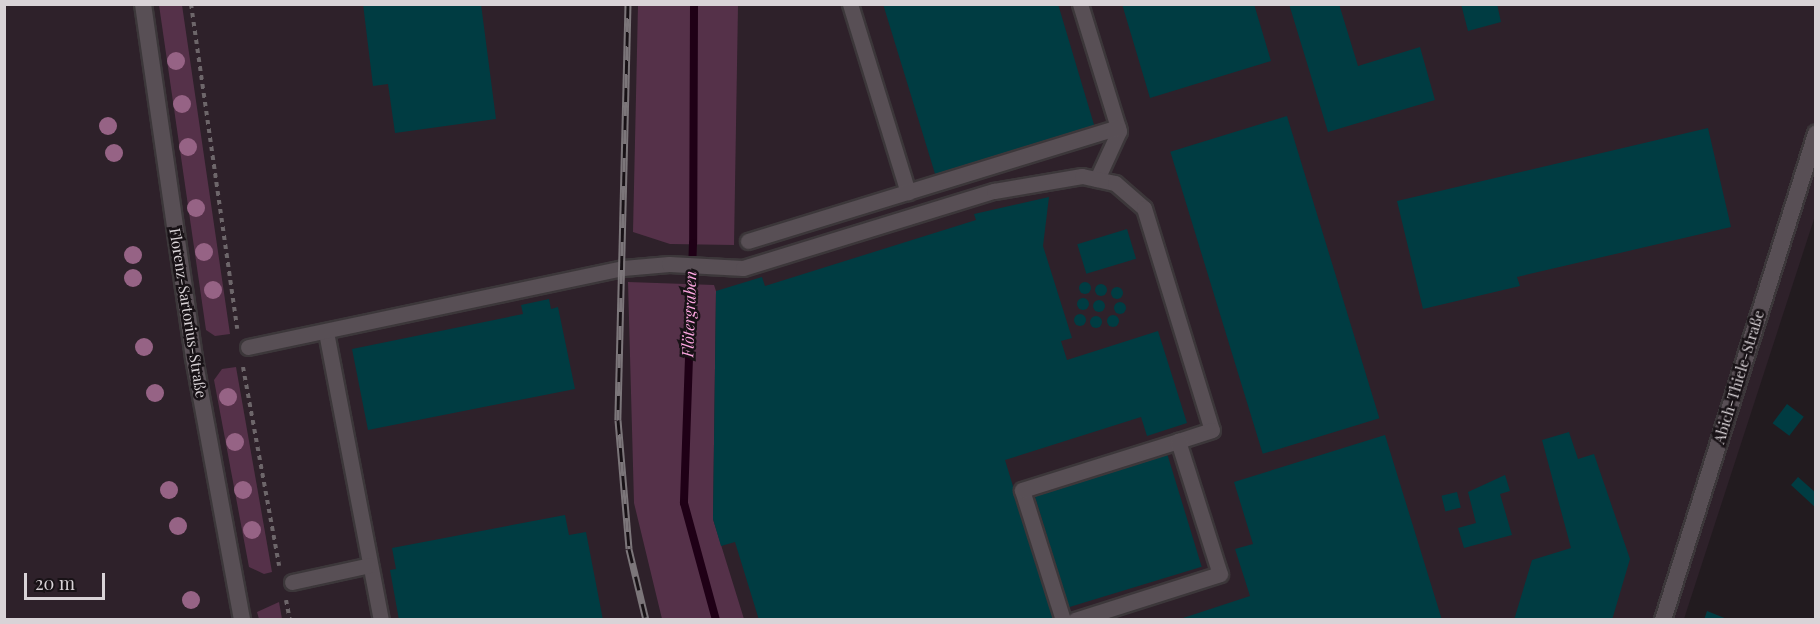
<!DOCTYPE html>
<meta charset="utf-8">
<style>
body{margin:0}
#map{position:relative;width:1820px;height:624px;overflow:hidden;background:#221b1f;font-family:"Playfair Display",serif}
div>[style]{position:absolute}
.built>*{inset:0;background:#2e212a}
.green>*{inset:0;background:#553149}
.stream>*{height:8px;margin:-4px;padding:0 4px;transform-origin:4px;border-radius:4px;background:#1f0016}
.building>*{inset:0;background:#003c42;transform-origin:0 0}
.round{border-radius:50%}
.path>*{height:4px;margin-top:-2px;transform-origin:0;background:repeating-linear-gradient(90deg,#6d666a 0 4.5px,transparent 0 9px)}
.roads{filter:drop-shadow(2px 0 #3c373a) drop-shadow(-2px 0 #3c373a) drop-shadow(0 2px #3c373a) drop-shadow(0 -2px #3c373a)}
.service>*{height:15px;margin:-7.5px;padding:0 7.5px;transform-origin:7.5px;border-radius:7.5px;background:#584f55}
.minor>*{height:16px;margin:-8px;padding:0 8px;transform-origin:8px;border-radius:8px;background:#584f55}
.rail>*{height:7px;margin-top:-3.5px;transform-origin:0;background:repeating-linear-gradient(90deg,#181216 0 14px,#7c767a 0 28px);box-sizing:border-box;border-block:2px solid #7c767a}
.trees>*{width:18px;height:18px;margin:-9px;border-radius:50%;background:#966385}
span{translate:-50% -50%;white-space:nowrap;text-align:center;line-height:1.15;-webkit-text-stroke:5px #181216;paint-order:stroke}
.street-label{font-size:15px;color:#d9d3d7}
.water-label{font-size:16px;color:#fca6e0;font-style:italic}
.frame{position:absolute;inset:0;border:6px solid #d9d3d7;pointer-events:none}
.scale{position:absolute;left:24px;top:573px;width:81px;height:27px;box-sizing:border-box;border:3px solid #d9d3d7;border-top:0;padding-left:8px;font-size:18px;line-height:21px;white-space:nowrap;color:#d9d3d7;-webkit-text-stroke:4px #181216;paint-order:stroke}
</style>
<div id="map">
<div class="built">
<div style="clip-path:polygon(4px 5px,1815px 5px,1815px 216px,1684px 619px,5px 619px)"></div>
</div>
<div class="green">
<div style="clip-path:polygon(159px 5px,182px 5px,230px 334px,215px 336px,206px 330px)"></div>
<div style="clip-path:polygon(638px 5px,738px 5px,734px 245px,670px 244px,633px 232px)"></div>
<div style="clip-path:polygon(628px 282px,714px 285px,716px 291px,713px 519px,744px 619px,662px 619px,634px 503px)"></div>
<div style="clip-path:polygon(236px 367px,272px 572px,264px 574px,249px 567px,214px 380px,222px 369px)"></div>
<div style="clip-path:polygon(279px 602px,282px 619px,259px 619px,257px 612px)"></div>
</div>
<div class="stream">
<div style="left:694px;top:4px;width:239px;rotate:90.2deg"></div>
<div style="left:693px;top:243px;width:260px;rotate:92deg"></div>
<div style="left:684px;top:503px;width:121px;rotate:74.7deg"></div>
</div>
<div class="building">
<div style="clip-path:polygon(363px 4px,481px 4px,496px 119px,395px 133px,388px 84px,373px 86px)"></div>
<div style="clip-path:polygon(883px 4px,1058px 4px,1095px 128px,936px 177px)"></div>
<div style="clip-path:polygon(1122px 4px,1254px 4px,1271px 61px,1150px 98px)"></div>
<div style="clip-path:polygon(1289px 4px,1339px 4px,1358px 66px,1420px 47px,1435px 100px,1328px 132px)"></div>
<div style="clip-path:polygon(1461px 4px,1497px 4px,1501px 22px,1468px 31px)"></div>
<div style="left:1287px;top:116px;width:316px;height:122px;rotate:73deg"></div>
<div style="clip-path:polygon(1708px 128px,1731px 227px,1517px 277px,1520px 286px,1423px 309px,1397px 201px)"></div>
<div style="clip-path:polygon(1049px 197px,1043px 246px,1072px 338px,1061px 341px,1067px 360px,1158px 331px,1187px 423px,1147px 436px,1141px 417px,1005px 460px,1054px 620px,759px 620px,735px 542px,721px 546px,713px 519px,716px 291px,762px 277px,765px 286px,976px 220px,974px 214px)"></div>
<div style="left:1127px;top:229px;width:31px;height:52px;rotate:73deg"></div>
<div class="round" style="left:1079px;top:282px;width:12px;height:12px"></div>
<div class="round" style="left:1095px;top:284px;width:12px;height:12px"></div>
<div class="round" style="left:1111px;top:287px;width:12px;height:12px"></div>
<div class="round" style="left:1077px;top:298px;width:12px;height:12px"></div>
<div style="clip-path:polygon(549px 299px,551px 309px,558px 307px,575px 389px,368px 430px,352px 349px,523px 314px,521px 305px)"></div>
<div class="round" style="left:1093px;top:300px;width:12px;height:12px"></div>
<div class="round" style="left:1114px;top:302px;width:12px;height:12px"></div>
<div class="round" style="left:1074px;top:314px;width:12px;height:12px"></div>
<div class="round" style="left:1107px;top:315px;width:12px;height:12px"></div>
<div class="round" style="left:1090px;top:316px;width:12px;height:12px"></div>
<div style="left:1787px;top:404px;width:21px;height:24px;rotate:37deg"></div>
<div style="clip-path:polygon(1569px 432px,1578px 459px,1594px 454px,1630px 559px,1612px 620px,1514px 620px,1532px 560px,1571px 548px,1542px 440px)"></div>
<div style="clip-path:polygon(1385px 435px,1442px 620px,1177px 620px,1250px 596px,1235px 549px,1253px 544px,1234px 482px)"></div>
<div style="left:1166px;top:450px;width:122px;height:139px;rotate:73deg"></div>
<div style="clip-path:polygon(1505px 475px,1510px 491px,1500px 494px,1512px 535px,1464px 548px,1458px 528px,1476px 523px,1468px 492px)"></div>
<div style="clip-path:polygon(1798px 477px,1816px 493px,1816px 508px,1791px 485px)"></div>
<div style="left:1457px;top:492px;width:16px;height:16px;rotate:76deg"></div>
<div style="clip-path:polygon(565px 515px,569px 535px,586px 532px,603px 620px,399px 620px,390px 570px,396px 569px,392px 548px)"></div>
<div style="clip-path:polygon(1707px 611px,1727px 619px,1727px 620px,1704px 620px)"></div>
</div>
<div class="path">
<div style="left:191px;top:4px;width:328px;rotate:81.9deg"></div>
<div style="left:243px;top:367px;width:202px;rotate:79.7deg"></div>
<div style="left:286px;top:600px;width:20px;rotate:79deg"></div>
</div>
<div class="roads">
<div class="service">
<div style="left:850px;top:4px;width:197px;rotate:72.9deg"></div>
<div style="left:1080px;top:4px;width:133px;rotate:72.9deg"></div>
<div style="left:1119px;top:131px;width:53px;rotate:114.6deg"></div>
<div style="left:748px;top:241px;width:387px;rotate:-17.1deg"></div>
<div style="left:326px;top:332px;width:293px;rotate:79.2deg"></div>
<div style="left:248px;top:347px;width:383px;rotate:-11.9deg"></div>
<div style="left:623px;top:268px;width:46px;rotate:-5deg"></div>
<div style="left:669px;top:264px;width:74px;rotate:3.1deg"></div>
<div style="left:743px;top:268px;width:263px;rotate:-17.1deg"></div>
<div style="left:994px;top:191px;width:89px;rotate:-9.7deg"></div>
<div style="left:1082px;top:176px;width:34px;rotate:12deg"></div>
<div style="left:1115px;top:183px;width:38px;rotate:41deg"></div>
<div style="left:1144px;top:208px;width:232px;rotate:73deg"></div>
<div style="left:1212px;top:430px;width:36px;rotate:162deg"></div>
<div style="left:292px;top:582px;width:80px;rotate:-12.3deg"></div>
<div style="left:1063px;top:620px;width:136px;rotate:-107.5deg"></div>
<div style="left:1022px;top:490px;width:164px;rotate:-17.4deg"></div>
<div style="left:1178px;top:441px;width:139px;rotate:72.5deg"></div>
<div style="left:1220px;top:574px;width:152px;rotate:162.4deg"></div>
</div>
<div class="minor">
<div style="left:143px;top:4px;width:358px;rotate:81.8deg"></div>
<div style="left:194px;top:358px;width:266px;rotate:79.6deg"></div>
<div style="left:1663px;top:620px;width:510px;rotate:-72.53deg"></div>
</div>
</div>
<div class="rail">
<div style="left:628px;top:4px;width:416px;rotate:91.4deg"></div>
<div style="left:618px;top:420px;width:129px;rotate:85.1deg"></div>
<div style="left:629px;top:549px;width:73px;rotate:76.5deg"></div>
</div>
<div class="trees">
<div style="left:176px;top:61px"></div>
<div style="left:182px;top:104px"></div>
<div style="left:108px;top:126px"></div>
<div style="left:188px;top:147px"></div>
<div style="left:114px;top:153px"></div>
<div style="left:196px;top:208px"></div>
<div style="left:204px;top:252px"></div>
<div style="left:133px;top:255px"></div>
<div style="left:133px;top:278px"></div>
<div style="left:213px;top:290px"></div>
<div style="left:144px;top:347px"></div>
<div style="left:155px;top:393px"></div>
<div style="left:228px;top:397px"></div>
<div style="left:235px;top:442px"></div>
<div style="left:169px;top:490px"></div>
<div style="left:243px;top:490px"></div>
<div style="left:178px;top:526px"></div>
<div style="left:252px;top:530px"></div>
<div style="left:191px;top:600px"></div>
</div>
<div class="street-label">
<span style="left:188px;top:313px;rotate:81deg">Florenz-Sartorius-Straße</span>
<span style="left:1739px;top:377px;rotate:-73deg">Abich-Thiele-Straße</span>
</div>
<div class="water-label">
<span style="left:689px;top:314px;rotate:-88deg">Flötergraben</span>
</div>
<div class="frame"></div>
<div class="scale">20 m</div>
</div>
